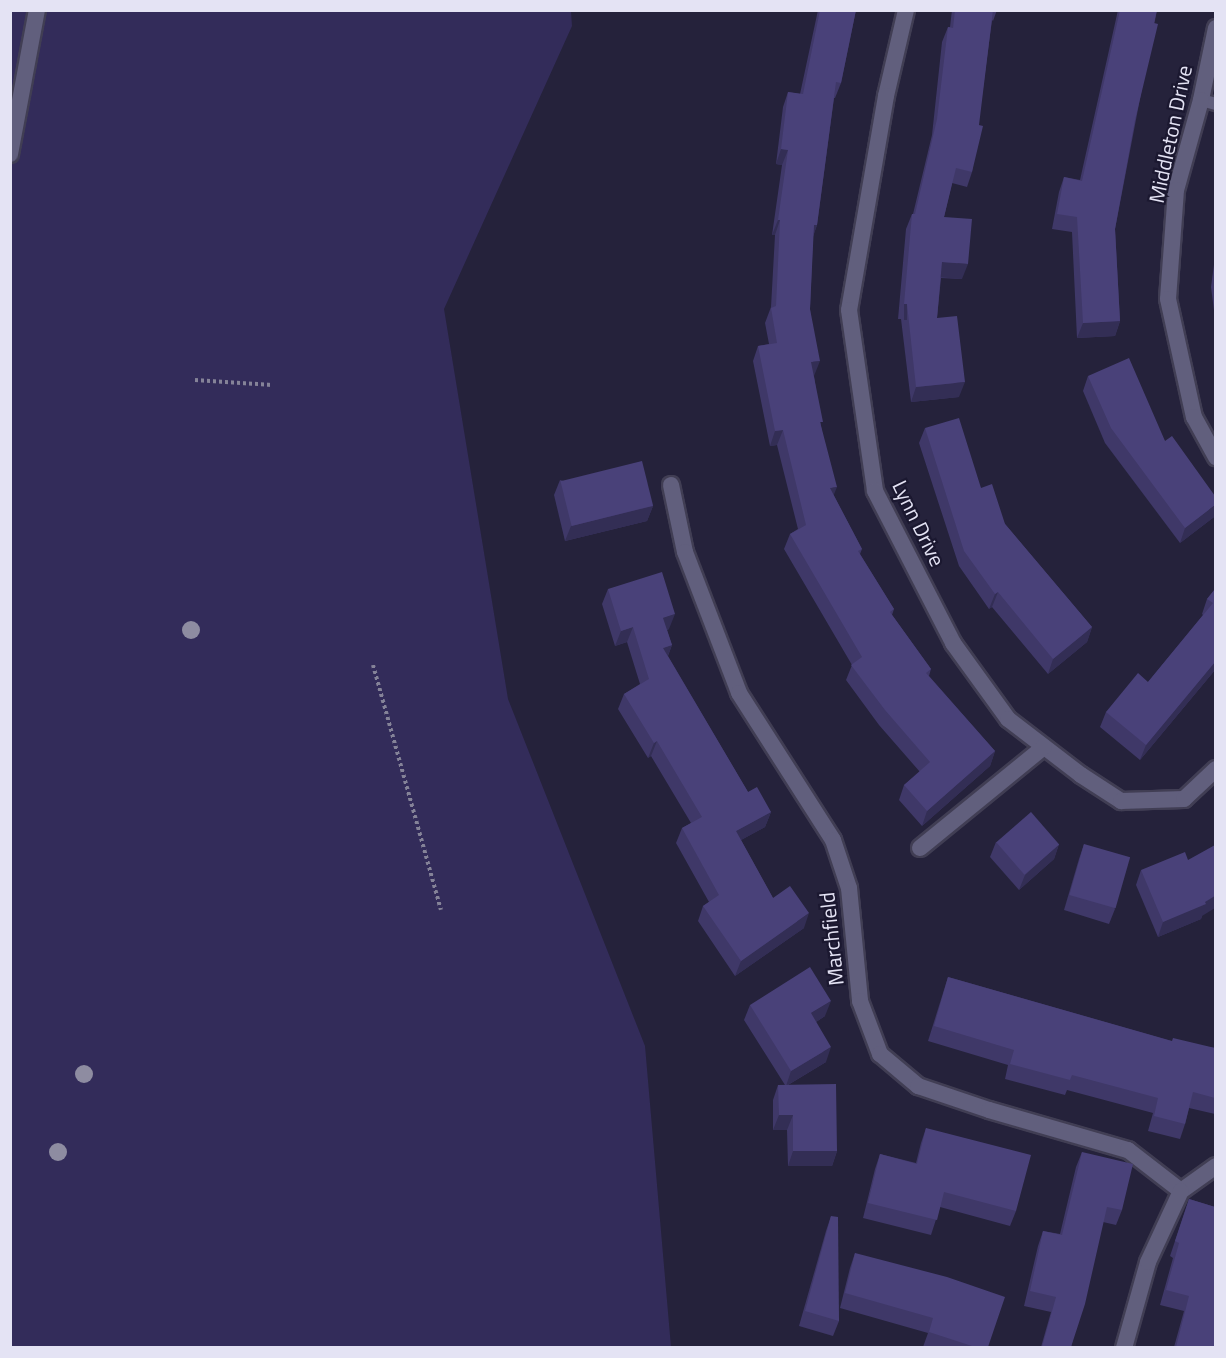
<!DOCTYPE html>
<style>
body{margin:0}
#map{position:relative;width:1226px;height:1358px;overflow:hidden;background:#25223b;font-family:"Titillium Web",sans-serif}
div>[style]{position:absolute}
.green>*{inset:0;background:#332c5a}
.path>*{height:4px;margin-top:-2px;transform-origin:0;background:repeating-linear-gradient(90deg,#858398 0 3px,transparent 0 6px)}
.roads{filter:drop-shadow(2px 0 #413e54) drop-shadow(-2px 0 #413e54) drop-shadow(0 2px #413e54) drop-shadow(0 -2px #413e54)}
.service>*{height:12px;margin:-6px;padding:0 6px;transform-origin:6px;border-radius:6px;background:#615f7d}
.minor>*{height:16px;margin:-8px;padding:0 8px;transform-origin:8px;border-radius:8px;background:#615f7d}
.trees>*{width:18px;height:18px;margin:-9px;border-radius:50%;background:#8e8ca1}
.wall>*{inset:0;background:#3f3868}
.shaded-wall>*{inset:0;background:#332e55;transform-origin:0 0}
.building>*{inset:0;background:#494179;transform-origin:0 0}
span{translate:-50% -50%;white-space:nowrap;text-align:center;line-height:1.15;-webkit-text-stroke:4.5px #1b1830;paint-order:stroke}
.street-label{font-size:21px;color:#e4e3f4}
.frame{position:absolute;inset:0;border:12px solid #e4e3f4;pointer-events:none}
</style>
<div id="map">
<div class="green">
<div style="clip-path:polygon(10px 11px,571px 11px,572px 26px,444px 309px,508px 699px,645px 1046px,671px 1347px,11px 1347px)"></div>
</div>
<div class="path">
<div style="left:195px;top:380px;width:77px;rotate:3.7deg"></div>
<div style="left:373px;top:665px;width:254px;rotate:74.5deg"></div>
</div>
<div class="roads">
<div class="service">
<div style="left:1201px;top:100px;width:16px;rotate:15deg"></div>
</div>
<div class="minor">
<div style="left:906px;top:10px;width:88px;rotate:103.1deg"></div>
<div style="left:886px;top:96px;width:217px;rotate:99.8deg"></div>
<div style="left:849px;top:310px;width:183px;rotate:81.8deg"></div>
<div style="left:875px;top:491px;width:171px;rotate:62.8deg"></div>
<div style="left:953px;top:643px;width:94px;rotate:54.1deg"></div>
<div style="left:1008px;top:719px;width:92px;rotate:37.5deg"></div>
<div style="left:1081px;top:775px;width:48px;rotate:33deg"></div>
<div style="left:1121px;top:801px;width:63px;rotate:-1.8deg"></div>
<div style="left:1184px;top:799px;width:44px;rotate:-43.2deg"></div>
<div style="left:1216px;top:28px;width:74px;rotate:101.8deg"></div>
<div style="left:1201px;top:100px;width:93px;rotate:105.5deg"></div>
<div style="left:1176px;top:190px;width:109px;rotate:94.2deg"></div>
<div style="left:1168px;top:299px;width:121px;rotate:77.6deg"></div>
<div style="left:1194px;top:417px;width:46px;rotate:61.2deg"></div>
<div style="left:10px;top:154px;width:147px;rotate:-79.4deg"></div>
<div style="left:671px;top:485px;width:68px;rotate:78.2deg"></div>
<div style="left:685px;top:552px;width:151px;rotate:69deg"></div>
<div style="left:739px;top:693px;width:174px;rotate:57.4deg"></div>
<div style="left:833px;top:840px;width:51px;rotate:71.6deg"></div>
<div style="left:849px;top:888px;width:114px;rotate:84.4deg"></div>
<div style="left:860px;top:1001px;width:57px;rotate:69.3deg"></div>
<div style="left:880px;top:1054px;width:50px;rotate:40.1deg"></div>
<div style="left:918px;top:1086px;width:75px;rotate:18.7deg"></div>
<div style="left:989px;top:1110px;width:145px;rotate:16.1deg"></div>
<div style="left:1128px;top:1150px;width:67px;rotate:37.7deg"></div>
<div style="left:1181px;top:1191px;width:43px;rotate:-35.5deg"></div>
<div style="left:920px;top:848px;width:160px;rotate:-39.2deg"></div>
<div style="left:1124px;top:1348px;width:89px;rotate:-74.4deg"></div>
<div style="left:1148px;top:1262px;width:78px;rotate:-65.1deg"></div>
</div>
</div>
<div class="trees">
<div style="left:191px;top:630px"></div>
<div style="left:84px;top:1074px"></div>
<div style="left:58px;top:1152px"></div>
</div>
<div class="wall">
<div style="clip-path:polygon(818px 10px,856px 10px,841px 83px,835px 98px,834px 98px,817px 225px,813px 236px,810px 309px,814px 376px,821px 426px,834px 496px,862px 549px,860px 554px,894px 609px,892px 615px,931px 669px,929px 676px,995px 751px,990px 766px,922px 826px,899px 800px,904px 785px,920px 772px,879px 725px,846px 680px,852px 665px,784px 549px,790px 534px,798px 529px,777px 445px,770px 446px,753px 361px,758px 346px,769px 344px,765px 323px,771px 307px,775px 235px,772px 235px,782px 165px,776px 164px,783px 107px,788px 92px,800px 94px)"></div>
<div style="clip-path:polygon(952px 10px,997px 10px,993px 21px,992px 20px,972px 172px,967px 187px,952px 183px,944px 217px,962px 279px,941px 278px,937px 318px,959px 397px,911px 402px,901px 319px,898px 319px,906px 229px,912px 214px,913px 214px,932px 135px,942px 42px,948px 27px,950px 27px)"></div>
<div style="clip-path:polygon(1118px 10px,1157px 10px,1115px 229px,1120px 321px,1115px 336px,1077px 338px,1072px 232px,1052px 229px,1059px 192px,1064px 177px,1080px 180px)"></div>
<div style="clip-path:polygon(1215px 257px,1215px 318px,1211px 287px)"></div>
<div style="clip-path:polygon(1088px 376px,1165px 441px,1214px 517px,1180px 543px,1105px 443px,1083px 391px)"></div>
<div style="clip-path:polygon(925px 428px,981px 488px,1005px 524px,1092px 627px,1087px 642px,1048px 674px,992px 607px,989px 609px,959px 566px,919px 443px)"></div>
<div style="clip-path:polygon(560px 480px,653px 506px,647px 521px,565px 541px,554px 495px)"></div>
<div style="clip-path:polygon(608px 589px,669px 629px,667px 630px,672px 645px,668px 656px,748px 792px,771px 812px,765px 827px,741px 840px,773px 898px,804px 928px,735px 976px,698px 921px,703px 906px,709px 902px,676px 843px,682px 828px,691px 823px,651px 756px,648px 758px,618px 709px,624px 694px,640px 684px,627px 642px,615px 646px,602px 604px)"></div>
<div style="clip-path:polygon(1215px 589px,1215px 670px,1140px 760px,1100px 727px,1106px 712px,1148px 682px,1203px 615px,1202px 614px,1207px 599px)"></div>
<div style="clip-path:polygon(996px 842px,1059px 844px,1054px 859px,1019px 890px,990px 857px)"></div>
<div style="clip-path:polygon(1084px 844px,1115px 909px,1109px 924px,1064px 910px,1079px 859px)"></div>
<div style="clip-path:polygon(1141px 870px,1202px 916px,1201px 919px,1158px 937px,1136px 885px)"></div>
<div style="clip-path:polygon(948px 977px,1171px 1041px,1215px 1048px,1215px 1114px,1189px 1108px,1185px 1124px,1180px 1139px,1148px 1131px,1153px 1113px,1067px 1090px,1065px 1095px,1005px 1079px,1008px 1065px,928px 1041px)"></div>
<div style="clip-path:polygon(750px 1005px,825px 1016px,816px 1022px,826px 1062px,788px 1085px,837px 1151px,832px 1166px,788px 1166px,787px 1130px,773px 1130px,773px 1100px,778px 1085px,785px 1085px,744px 1020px)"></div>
<div style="clip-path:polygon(926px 1128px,1016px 1211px,1010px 1226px,940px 1207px,931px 1235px,863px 1218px,875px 1169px,880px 1154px,916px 1163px,921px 1143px)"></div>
<div style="clip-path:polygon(1082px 1152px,1122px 1210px,1116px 1225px,1103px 1222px,1071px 1347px,1041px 1347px,1051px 1312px,1024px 1306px,1038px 1246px,1043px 1231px,1060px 1234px,1076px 1167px)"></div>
<div style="clip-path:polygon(1189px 1199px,1215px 1207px,1215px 1347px,1174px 1347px,1184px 1311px,1160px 1305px,1173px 1258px,1170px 1256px)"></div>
<div style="clip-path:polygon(831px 1216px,839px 1321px,833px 1336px,799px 1326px,826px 1231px)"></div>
<div style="clip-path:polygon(855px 1253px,988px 1347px,923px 1347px,928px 1333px,840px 1308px,850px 1268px)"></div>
</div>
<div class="shaded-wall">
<div style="clip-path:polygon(781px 149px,788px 150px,782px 165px,776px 164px)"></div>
<div style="clip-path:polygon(778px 220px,780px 220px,775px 235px,772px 235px)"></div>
<div style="clip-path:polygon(814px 225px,817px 225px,812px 240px)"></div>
<div style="clip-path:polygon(942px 262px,968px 264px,962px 279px,936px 277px)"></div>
<div style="left:904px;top:304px;width:3px;height:16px"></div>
<div style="clip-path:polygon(1120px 321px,1115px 336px,1077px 338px,1083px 323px)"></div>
<div style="clip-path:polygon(820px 361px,814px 376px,806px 377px,811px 362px)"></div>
<div style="clip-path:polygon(965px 382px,959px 397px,911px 402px,916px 387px)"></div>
<div style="clip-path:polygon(783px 430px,777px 445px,770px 446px,775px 431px)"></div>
<div style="clip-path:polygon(837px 487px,831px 502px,830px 488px)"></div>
<div style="clip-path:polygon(1215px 505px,1215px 514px,1214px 517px,1180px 543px,1185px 528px)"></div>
<div style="clip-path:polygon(653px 506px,647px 521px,565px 541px,571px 526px)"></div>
<div style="clip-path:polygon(998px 592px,992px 607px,989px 609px,995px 594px)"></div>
<div style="clip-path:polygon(675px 614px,669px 629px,657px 633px,663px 618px)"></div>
<div style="clip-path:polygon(633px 627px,627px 642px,615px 646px,621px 631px)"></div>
<div style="clip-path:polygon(1092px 627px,1087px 642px,1048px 674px,1053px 659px)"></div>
<div style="clip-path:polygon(672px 645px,666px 660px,663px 648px)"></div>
<div style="clip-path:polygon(1215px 662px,1215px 670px,1140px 760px,1146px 745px)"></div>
<div style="clip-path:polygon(657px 741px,651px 756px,648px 758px,654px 743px)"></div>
<div style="clip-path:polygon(995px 751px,990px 766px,922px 826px,927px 811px)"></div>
<div style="clip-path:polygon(771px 812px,765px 827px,730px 846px,736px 831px)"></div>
<div style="clip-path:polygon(1059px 844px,1054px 859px,1019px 890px,1025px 875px)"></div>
<div style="clip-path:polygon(1215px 896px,1215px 908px,1202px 916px,1201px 919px,1158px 937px,1163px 922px)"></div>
<div style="clip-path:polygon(809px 913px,804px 928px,735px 976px,741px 961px)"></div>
<div style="clip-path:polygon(831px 1001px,825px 1016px,805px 1029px,811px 1013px)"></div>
<div style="clip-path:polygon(831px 1047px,826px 1062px,786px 1086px,791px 1071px)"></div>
<div style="clip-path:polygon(779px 1115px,793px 1115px,787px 1130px,773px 1130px)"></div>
<div style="clip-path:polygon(793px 1151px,837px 1151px,832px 1166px,788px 1166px)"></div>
</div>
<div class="building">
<div style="clip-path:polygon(820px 10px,856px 10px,841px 83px,836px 82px,817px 225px,814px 225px,810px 309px,820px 361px,811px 362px,823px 422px,820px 422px,837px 487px,830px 488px,862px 549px,858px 551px,894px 609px,890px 612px,931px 669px,926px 673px,995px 751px,927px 811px,904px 785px,930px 762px,885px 710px,851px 665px,862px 657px,790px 534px,806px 525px,783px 430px,775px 431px,758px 346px,777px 343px,771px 308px,776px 306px,780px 220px,778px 220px,788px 150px,781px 149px,788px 92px,803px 94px)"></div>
<div style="clip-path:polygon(955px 10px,993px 10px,979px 125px,983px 126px,972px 172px,956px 168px,944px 217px,972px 219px,968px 264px,942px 262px,937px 318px,957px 316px,965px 382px,916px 387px,907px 304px,904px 304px,912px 214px,915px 214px,937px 119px,948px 27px,953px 28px)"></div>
<div style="clip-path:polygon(1120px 10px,1157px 10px,1154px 23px,1158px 24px,1135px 120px,1115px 229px,1120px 321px,1083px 323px,1077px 217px,1057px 214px,1064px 177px,1082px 181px)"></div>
<div style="clip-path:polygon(1129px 358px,1165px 441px,1172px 436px,1215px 496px,1215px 505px,1185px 528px,1111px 428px,1088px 376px)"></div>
<div style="clip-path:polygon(959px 418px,981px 488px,992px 484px,1005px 524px,1092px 627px,1053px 659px,998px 592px,995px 594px,964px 551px,925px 428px)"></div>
<div style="left:642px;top:461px;width:46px;height:84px;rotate:76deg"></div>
<div style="clip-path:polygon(662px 572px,675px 614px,663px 618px,672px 645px,663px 648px,748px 792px,757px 787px,771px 812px,736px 831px,773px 898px,790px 886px,809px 913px,741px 961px,703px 906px,719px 895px,682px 828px,702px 817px,657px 741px,654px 743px,624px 694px,649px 679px,633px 627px,621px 631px,608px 589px)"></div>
<div style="clip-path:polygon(1215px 589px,1215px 662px,1146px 745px,1106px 712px,1138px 673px,1148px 682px,1213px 603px,1207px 599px)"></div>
<div style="left:1031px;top:812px;width:43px;height:46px;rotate:49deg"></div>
<div style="left:1084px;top:844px;width:48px;height:53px;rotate:16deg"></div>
<div style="clip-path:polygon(1215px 845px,1215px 896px,1205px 902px,1206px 904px,1163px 922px,1141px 870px,1185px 852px,1188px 860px)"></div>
<div style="clip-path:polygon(810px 967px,831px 1001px,811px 1013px,831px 1047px,791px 1071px,750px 1005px)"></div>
<div style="clip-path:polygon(948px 977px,1172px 1041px,1173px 1038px,1215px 1048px,1215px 1098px,1193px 1092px,1185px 1124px,1154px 1116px,1158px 1098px,1072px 1075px,1070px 1080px,1010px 1064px,1014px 1050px,934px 1026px)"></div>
<div style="clip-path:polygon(836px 1084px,837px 1151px,793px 1151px,793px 1115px,779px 1115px,778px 1085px)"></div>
<div style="clip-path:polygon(926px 1128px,1031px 1155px,1016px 1211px,944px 1192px,937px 1220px,868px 1203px,880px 1154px,917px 1164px)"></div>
<div style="clip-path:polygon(1082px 1152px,1133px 1164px,1122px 1210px,1107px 1207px,1085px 1304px,1071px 1347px,1035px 1347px,1042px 1347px,1056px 1297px,1030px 1291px,1043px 1231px,1062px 1235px)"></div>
<div style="clip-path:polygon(1189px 1199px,1215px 1207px,1215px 1206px,1215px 1347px,1176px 1347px,1189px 1296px,1166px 1290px,1179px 1243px,1175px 1241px)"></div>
<div style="clip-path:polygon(831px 1216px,838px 1217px,839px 1321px,805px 1311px)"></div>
<div style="clip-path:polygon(855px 1253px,947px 1277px,1005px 1297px,988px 1347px,975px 1347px,929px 1332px,933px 1318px,845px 1293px)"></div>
</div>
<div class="street-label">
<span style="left:1170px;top:134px;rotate:-78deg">Middleton Drive</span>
<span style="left:919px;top:523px;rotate:64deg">Lynn Drive</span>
<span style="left:831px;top:939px;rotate:-96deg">Marchfield</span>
</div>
<div class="frame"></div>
</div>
